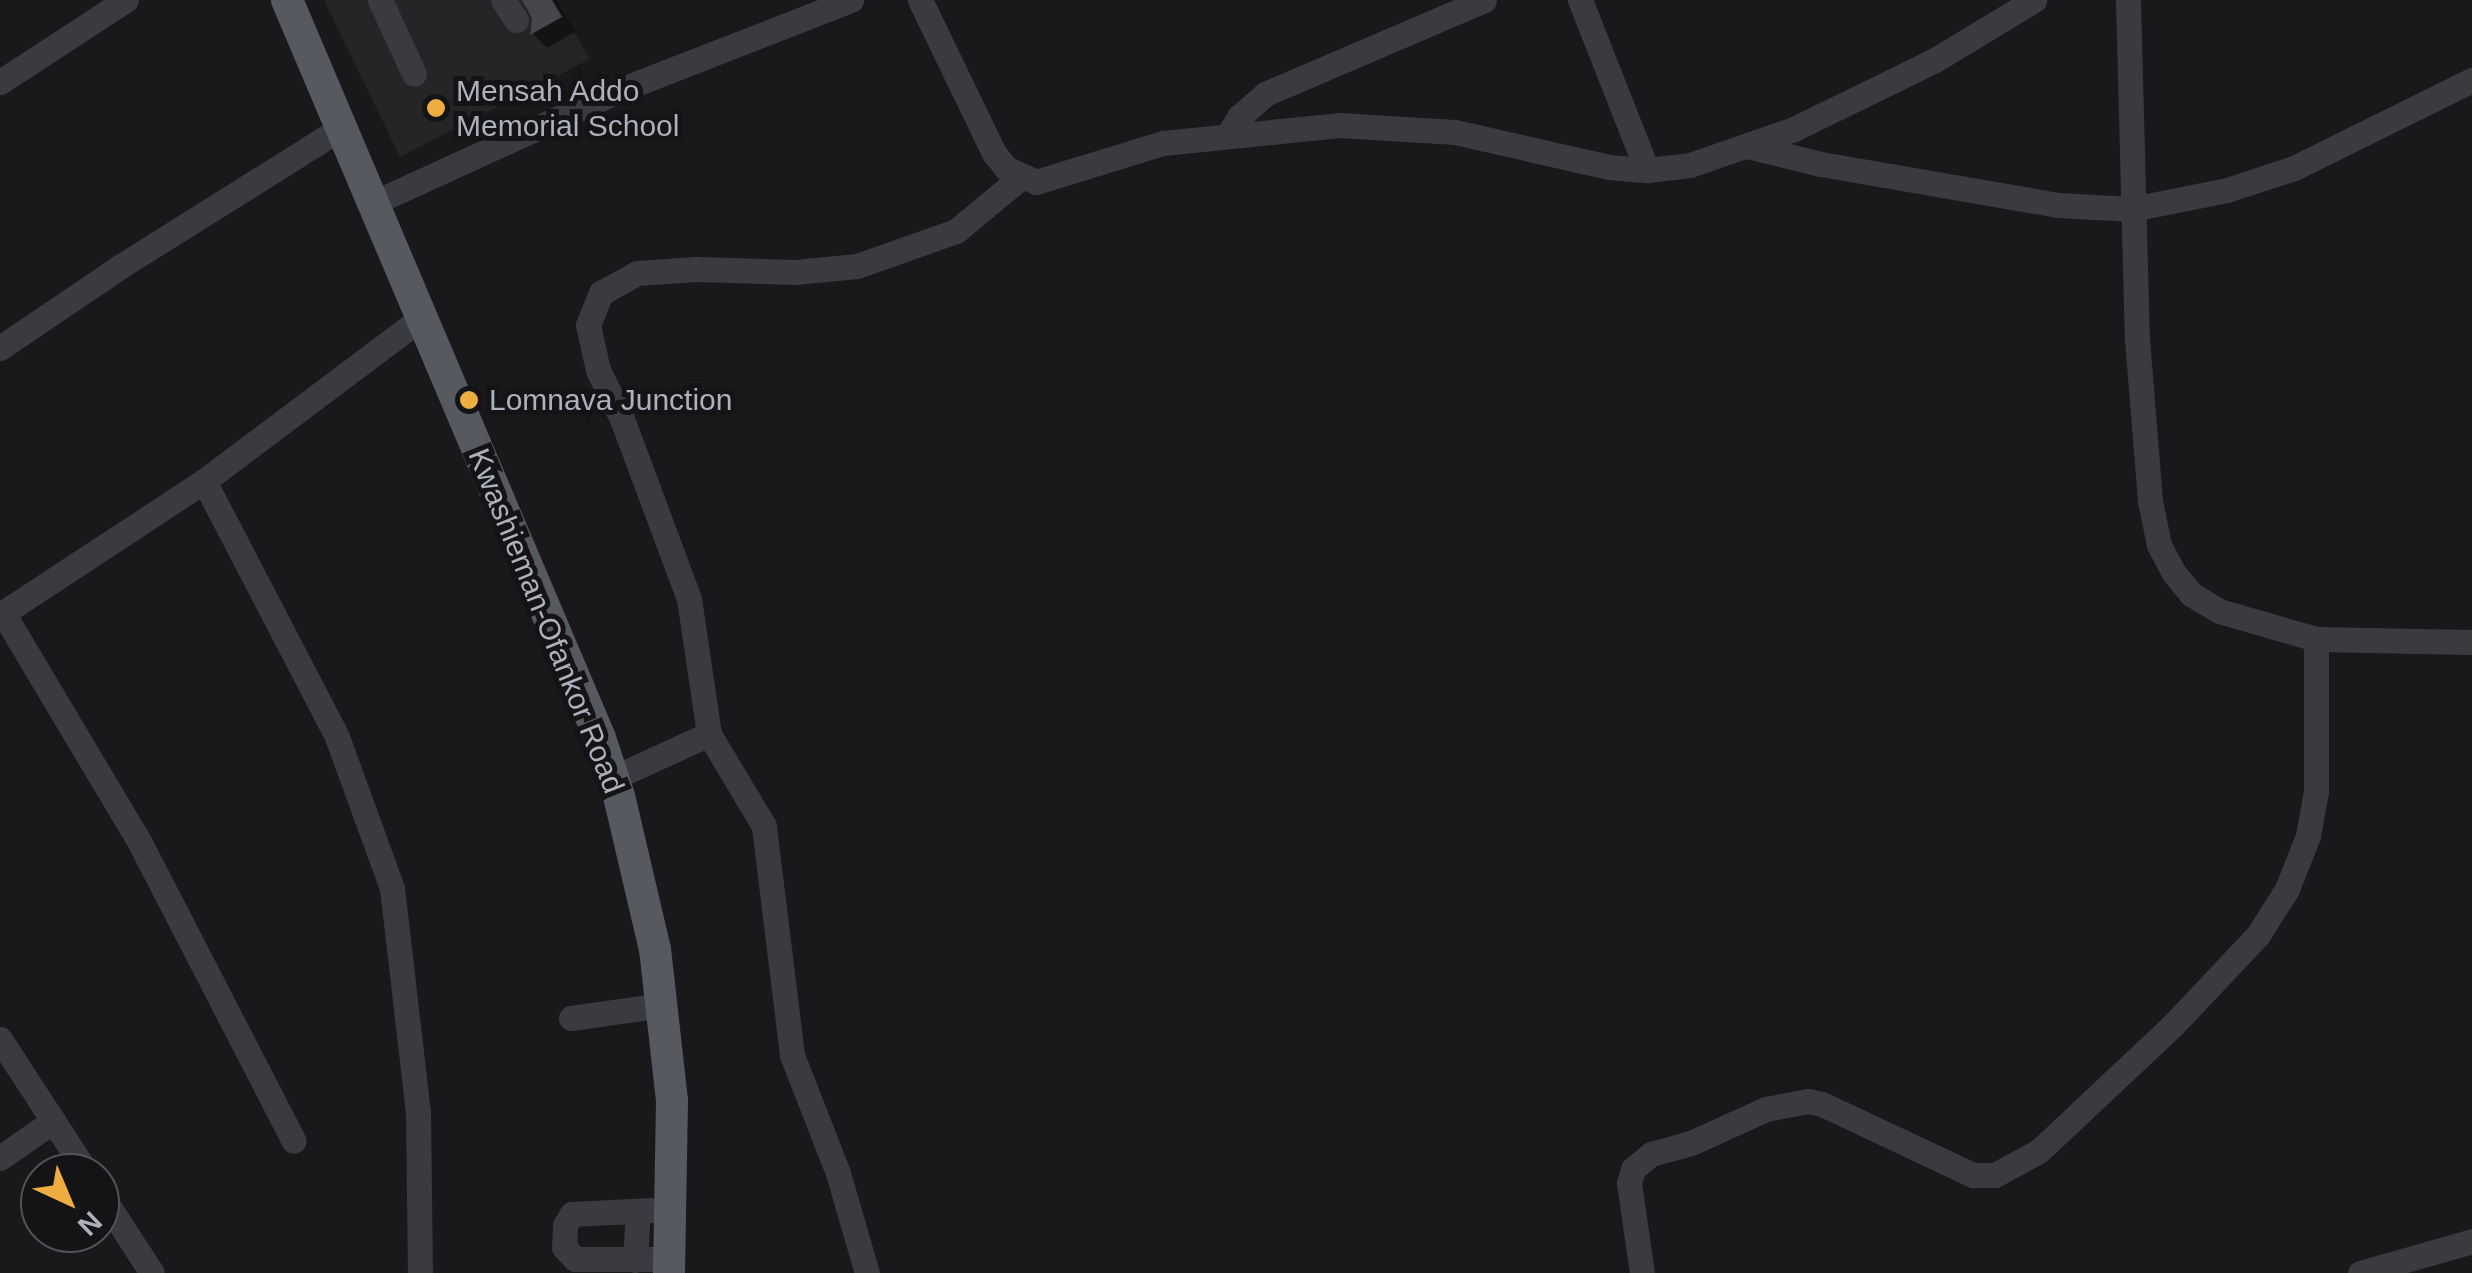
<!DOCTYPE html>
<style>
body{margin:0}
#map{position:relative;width:2472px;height:1273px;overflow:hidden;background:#19191b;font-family:Helvetica,sans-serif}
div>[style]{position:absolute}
.built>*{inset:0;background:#252528}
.shadow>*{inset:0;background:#0007}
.building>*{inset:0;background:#46474b}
.minor>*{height:25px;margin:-12.5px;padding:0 12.5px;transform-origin:12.5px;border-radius:12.5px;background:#3a3b40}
.major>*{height:32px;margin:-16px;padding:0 16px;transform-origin:16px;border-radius:16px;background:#56595f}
.dots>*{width:28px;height:28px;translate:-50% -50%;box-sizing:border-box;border:5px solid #141416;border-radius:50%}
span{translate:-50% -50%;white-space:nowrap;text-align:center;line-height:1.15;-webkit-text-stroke:10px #141416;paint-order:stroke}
.poi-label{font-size:30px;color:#acb1bb}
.left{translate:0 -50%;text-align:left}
.street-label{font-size:30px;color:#acb1bb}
.north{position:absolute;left:20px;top:1153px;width:100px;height:100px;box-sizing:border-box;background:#141416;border:2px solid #515358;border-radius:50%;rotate:136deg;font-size:28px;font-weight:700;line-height:40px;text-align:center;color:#acb1bb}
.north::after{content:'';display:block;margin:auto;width:35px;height:45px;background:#edad40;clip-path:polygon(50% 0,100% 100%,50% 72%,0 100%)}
</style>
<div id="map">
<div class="built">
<div style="clip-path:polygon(324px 0,555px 0,590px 59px,400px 157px)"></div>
</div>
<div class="shadow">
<div style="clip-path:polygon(523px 0,556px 0,575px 32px,547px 48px,533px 34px,532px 10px)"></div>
</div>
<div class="building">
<div style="clip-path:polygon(522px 0,552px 0,562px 17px,530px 35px,532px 18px)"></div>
</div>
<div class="minor">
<div style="left:380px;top:0;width:81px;rotate:65.3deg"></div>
<div style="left:503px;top:0;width:24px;rotate:57deg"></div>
<div style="left:920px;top:0;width:170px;rotate:64.2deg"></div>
<div style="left:994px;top:153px;width:19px;rotate:51deg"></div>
<div style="left:1006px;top:168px;width:33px;rotate:25deg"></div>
<div style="left:1036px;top:182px;width:133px;rotate:-17.1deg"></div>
<div style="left:1163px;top:143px;width:177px;rotate:-5.8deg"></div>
<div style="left:1339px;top:125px;width:116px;rotate:3.5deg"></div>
<div style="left:1455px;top:132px;width:158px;rotate:12.8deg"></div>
<div style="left:1609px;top:167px;width:38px;rotate:5deg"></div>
<div style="left:1647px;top:170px;width:43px;rotate:-6.6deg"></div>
<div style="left:1690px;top:165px;width:110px;rotate:-19.1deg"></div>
<div style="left:1794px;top:129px;width:157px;rotate:-26.1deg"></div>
<div style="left:1935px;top:60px;width:116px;rotate:-31.2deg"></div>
<div style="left:1580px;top:0;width:183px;rotate:68.5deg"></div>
<div style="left:2128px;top:0;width:339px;rotate:88.5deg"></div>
<div style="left:2137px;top:339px;width:163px;rotate:85.4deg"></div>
<div style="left:2150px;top:501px;width:45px;rotate:78.4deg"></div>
<div style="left:2159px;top:545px;width:32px;rotate:62deg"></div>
<div style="left:2174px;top:573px;width:27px;rotate:51deg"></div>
<div style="left:2191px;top:594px;width:33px;rotate:31deg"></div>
<div style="left:2219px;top:611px;width:101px;rotate:16.1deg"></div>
<div style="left:2316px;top:639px;width:156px;rotate:1.1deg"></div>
<div style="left:0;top:82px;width:150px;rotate:-33.1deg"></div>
<div style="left:1229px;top:134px;width:20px;rotate:-60deg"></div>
<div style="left:1239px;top:117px;width:35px;rotate:-41deg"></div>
<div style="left:1265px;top:94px;width:238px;rotate:-23.2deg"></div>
<div style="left:1751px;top:147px;width:72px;rotate:13.7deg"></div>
<div style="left:1821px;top:164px;width:241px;rotate:9.8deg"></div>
<div style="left:2058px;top:205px;width:74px;rotate:3.1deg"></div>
<div style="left:2132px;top:209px;width:97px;rotate:-11.3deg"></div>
<div style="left:2227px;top:190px;width:71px;rotate:-18.2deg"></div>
<div style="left:2294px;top:168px;width:199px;rotate:-26.3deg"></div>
<div style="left:371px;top:204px;width:274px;rotate:-24.6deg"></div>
<div style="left:620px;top:90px;width:248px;rotate:-21.3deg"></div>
<div style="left:0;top:348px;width:146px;rotate:-34.1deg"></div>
<div style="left:121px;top:266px;width:257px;rotate:-32.1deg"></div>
<div style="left:204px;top:481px;width:288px;rotate:62.5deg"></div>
<div style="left:337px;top:737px;width:161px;rotate:70deg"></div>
<div style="left:392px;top:888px;width:226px;rotate:83.4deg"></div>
<div style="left:418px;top:1112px;width:161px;rotate:89.3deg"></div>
<div style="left:3px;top:613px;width:268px;rotate:59.2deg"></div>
<div style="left:140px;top:843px;width:335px;rotate:62.7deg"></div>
<div style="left:0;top:615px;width:244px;rotate:-33.3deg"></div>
<div style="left:204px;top:481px;width:270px;rotate:-36.9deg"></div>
<div style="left:613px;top:778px;width:106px;rotate:-24.6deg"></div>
<div style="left:571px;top:1018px;width:92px;rotate:-8.1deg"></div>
<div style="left:0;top:1039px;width:160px;rotate:57deg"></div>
<div style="left:0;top:1158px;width:65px;rotate:-34.9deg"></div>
<div style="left:100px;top:1193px;width:95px;rotate:57deg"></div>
<div style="left:669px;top:1259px;width:94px;rotate:180deg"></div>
<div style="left:575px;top:1259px;width:16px;rotate:-133deg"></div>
<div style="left:564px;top:1247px;width:22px;rotate:-87deg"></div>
<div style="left:565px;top:1225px;width:13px;rotate:-58deg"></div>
<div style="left:572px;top:1214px;width:100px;rotate:-2.9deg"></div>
<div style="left:635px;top:1260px;width:49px;rotate:-86.5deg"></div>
<div style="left:867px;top:1273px;width:104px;rotate:-106.2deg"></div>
<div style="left:838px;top:1173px;width:127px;rotate:-111.3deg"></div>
<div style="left:792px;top:1055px;width:231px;rotate:-97deg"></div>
<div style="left:764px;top:826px;width:107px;rotate:-120.9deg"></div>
<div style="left:709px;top:734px;width:136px;rotate:-98.4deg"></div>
<div style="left:689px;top:599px;width:192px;rotate:-110.4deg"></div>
<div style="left:622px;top:419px;width:55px;rotate:-116.1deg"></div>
<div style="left:598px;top:370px;width:46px;rotate:-102.5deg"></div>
<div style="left:588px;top:325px;width:35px;rotate:-68deg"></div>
<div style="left:601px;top:293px;width:41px;rotate:-29.1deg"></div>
<div style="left:637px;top:273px;width:59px;rotate:-3.9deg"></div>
<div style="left:696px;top:269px;width:99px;rotate:1.7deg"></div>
<div style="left:795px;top:272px;width:62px;rotate:-5.5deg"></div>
<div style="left:857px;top:266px;width:105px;rotate:-19.5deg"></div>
<div style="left:956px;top:231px;width:83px;rotate:-39.6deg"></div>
<div style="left:1642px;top:1273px;width:91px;rotate:-98.2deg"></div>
<div style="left:1629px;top:1183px;width:15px;rotate:-74deg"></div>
<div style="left:1633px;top:1169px;width:23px;rotate:-40deg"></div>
<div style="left:1651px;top:1154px;width:41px;rotate:-15.4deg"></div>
<div style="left:1691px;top:1143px;width:82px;rotate:-24.4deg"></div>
<div style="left:1766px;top:1109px;width:43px;rotate:-10.8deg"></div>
<div style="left:1808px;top:1101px;width:14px;rotate:12deg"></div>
<div style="left:1822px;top:1104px;width:167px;rotate:25.2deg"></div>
<div style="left:1973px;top:1175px;width:22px"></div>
<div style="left:1995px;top:1175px;width:50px;rotate:-28.6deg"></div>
<div style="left:2039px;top:1151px;width:183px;rotate:-43.2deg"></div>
<div style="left:2172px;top:1026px;width:125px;rotate:-46.6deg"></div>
<div style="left:2258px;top:935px;width:54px;rotate:-57.8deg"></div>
<div style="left:2287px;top:889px;width:57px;rotate:-68.4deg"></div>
<div style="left:2308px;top:836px;width:46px;rotate:-79.9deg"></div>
<div style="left:2316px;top:791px;width:152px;rotate:-90deg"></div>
<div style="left:2360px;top:1273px;width:116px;rotate:-15.9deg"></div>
</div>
<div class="major">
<div style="left:287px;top:0;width:802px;rotate:67.02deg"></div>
<div style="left:600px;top:738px;width:61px;rotate:71.9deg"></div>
<div style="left:619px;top:796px;width:157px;rotate:76.8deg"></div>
<div style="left:655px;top:949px;width:153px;rotate:83.6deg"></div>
<div style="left:672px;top:1101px;width:172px;rotate:91deg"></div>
</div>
<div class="dots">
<div style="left:436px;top:108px;background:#edad40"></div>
<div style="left:469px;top:400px;background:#edad40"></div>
</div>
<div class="poi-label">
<span class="left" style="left:456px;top:108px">Mensah Addo<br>Memorial School</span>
<span class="left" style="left:489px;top:400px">Lomnava Junction</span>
</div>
<div class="street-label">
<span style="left:546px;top:621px;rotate:68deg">Kwashieman-Ofankor Road</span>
</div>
<div class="north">N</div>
</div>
